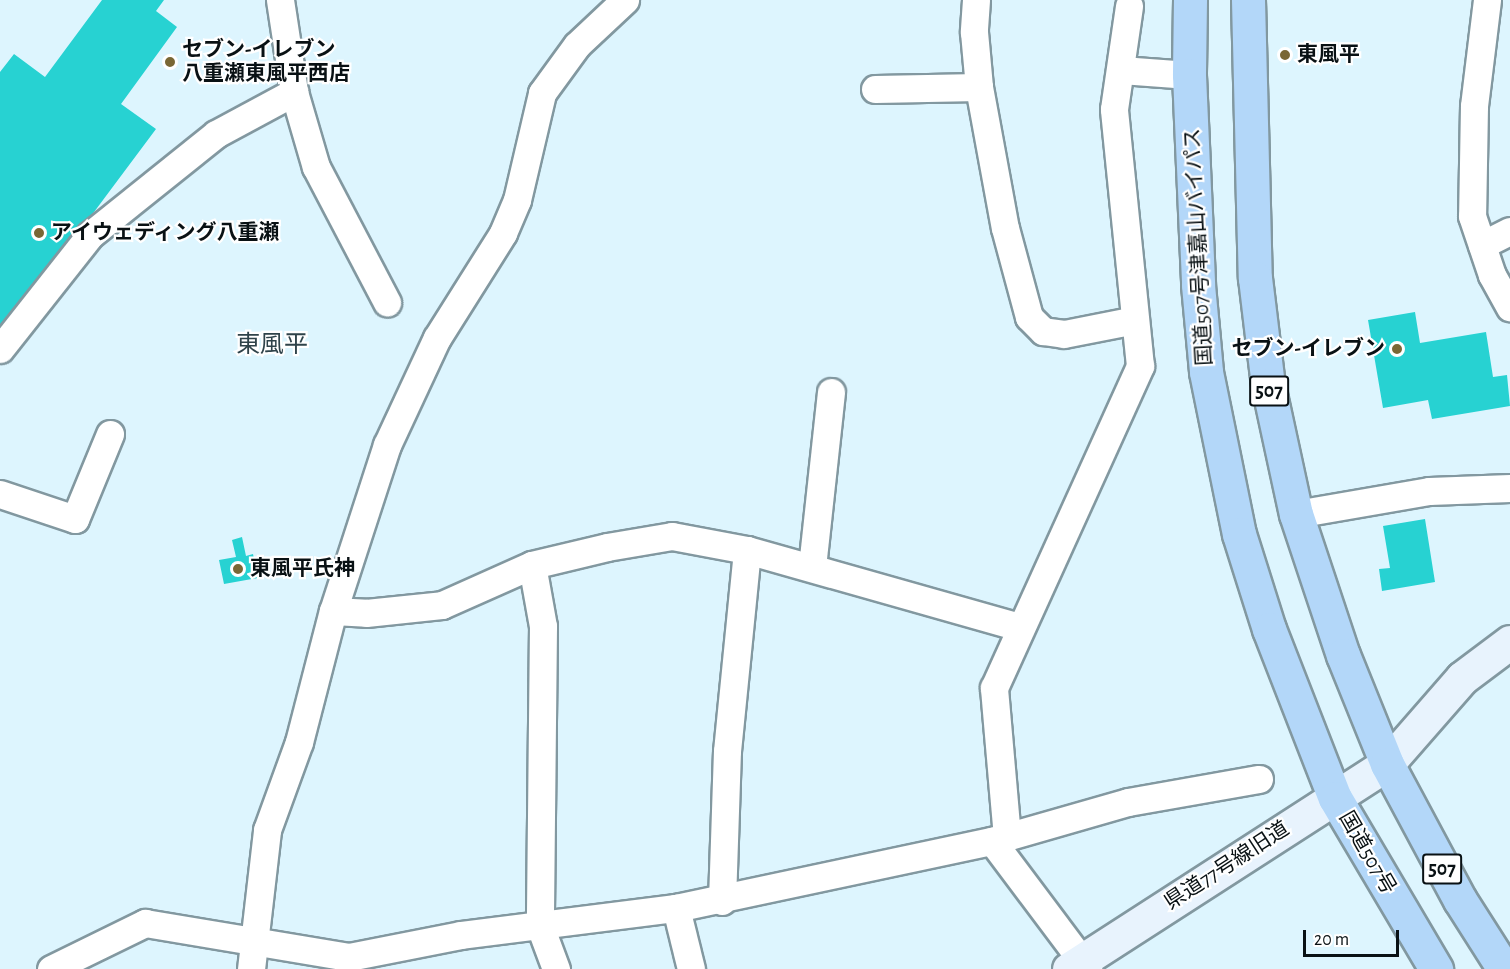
<!DOCTYPE html>
<meta charset="utf-8">
<style>
body{margin:0}
#map{position:relative;width:1510px;height:969px;overflow:hidden;background:#ddf5fe;font-family:"Alegreya Sans","Noto Sans JP",sans-serif}
div>[style]{position:absolute}
.building>*{inset:0;background:#27d2d2}
.roads{filter:drop-shadow(2px 0 #8298a0) drop-shadow(-2px 0 #8298a0) drop-shadow(0 2px #8298a0) drop-shadow(0 -2px #8298a0)}
.street>*{height:27px;margin:-13.5px;padding:0 13.5px;transform-origin:13.5px;border-radius:13.5px;background:#fff}
.secondary>*{height:33px;margin:-16.5px;padding:0 16.5px;transform-origin:16.5px;border-radius:16.5px;background:#e8f3fd}
.highway>*{height:33px;margin:-16.5px;padding:0 16.5px;transform-origin:16.5px;border-radius:16.5px;background:#b3d7f9}
.dots>*{width:16px;height:16px;translate:-50% -50%;box-sizing:border-box;border:3px solid #fff;border-radius:50%}
span{translate:-50% -50%;white-space:nowrap;text-align:center;line-height:1.15;-webkit-text-stroke:4.5px #fff;paint-order:stroke}
.shield-label span{padding:2px 4px;background:#fff;border:2px solid;border-radius:4px;-webkit-text-stroke-width:0}
.shield-label{font-size:20px;color:#091114;font-weight:700}
.poi-label{font-size:21px;color:#091114;font-weight:700}
.left{translate:0 -50%;text-align:left}
.right{translate:-100% -50%;text-align:right}
.street-label{font-size:21px;color:#091114}
.quarter-label{font-size:24px;color:#2f434a}
.scale{position:absolute;left:1303px;top:930px;width:96px;height:27px;box-sizing:border-box;border:3px solid #091114;border-top:0;padding-left:8px;font-size:18px;line-height:21px;white-space:nowrap;color:#091114;-webkit-text-stroke:4px #fff;paint-order:stroke}
</style>
<div id="map">
<div class="building">
<div style="clip-path:polygon(102px 0,164px 0,156px 11px,177px 27px,121px 104px,156px 129px,0 338px,0 72px,14px 54px,45px 77px)"></div>
<div style="clip-path:polygon(1415px 312px,1420px 343px,1486px 332px,1493px 377px,1507px 375px,1510px 406px,1432px 419px,1428px 400px,1383px 408px,1368px 320px)"></div>
<div style="clip-path:polygon(1425px 519px,1435px 582px,1382px 591px,1379px 569px,1390px 568px,1383px 526px)"></div>
<div style="clip-path:polygon(242px 537px,246px 556px,253px 554px,258px 578px,224px 584px,219px 560px,236px 557px,232px 540px)"></div>
</div>
<div class="roads">
<div class="street">
<div style="left:280px;top:0;width:93px;rotate:81.3deg"></div>
<div style="left:294px;top:92px;width:78px;rotate:73.7deg"></div>
<div style="left:316px;top:167px;width:153px;rotate:62.3deg"></div>
<div style="left:976px;top:0;width:32px;rotate:94deg"></div>
<div style="left:974px;top:32px;width:55px;rotate:84.8deg"></div>
<div style="left:979px;top:87px;width:143px;rotate:79.6deg"></div>
<div style="left:1005px;top:228px;width:92px;rotate:74.9deg"></div>
<div style="left:1029px;top:317px;width:20px;rotate:45deg"></div>
<div style="left:1043px;top:331px;width:21px;rotate:8deg"></div>
<div style="left:1064px;top:334px;width:72px;rotate:-11.2deg"></div>
<div style="left:1487px;top:0;width:107px;rotate:97deg"></div>
<div style="left:1474px;top:106px;width:110px;rotate:91deg"></div>
<div style="left:1472px;top:216px;width:62px;rotate:71.3deg"></div>
<div style="left:1492px;top:275px;width:37px;rotate:61deg"></div>
<div style="left:1121px;top:70px;width:68px;rotate:4.2deg"></div>
<div style="left:875px;top:89px;width:104px;rotate:-1.1deg"></div>
<div style="left:1482px;top:245px;width:31px;rotate:-27deg"></div>
<div style="left:0;top:349px;width:145px;rotate:-51.7deg"></div>
<div style="left:90px;top:235px;width:161px;rotate:-38.7deg"></div>
<div style="left:216px;top:134px;width:89px;rotate:-28.3deg"></div>
<div style="left:0;top:494px;width:79px;rotate:18.4deg"></div>
<div style="left:75px;top:519px;width:92px;rotate:-67.6deg"></div>
<div style="left:1296px;top:514px;width:135px;rotate:-9.8deg"></div>
<div style="left:1429px;top:491px;width:81px;rotate:-2.1deg"></div>
<div style="left:532px;top:565px;width:62px;rotate:79.8deg"></div>
<div style="left:543px;top:626px;width:300px;rotate:90.6deg"></div>
<div style="left:540px;top:926px;width:46px;rotate:69.6deg"></div>
<div style="left:812px;top:567px;width:176px;rotate:-83.8deg"></div>
<div style="left:333px;top:611px;width:33px;rotate:3deg"></div>
<div style="left:366px;top:613px;width:76px;rotate:-6deg"></div>
<div style="left:442px;top:605px;width:98px;rotate:-24deg"></div>
<div style="left:532px;top:565px;width:77px;rotate:-13.5deg"></div>
<div style="left:607px;top:547px;width:66px;rotate:-9.6deg"></div>
<div style="left:672px;top:536px;width:76px;rotate:10.6deg"></div>
<div style="left:747px;top:550px;width:283px;rotate:15.8deg"></div>
<div style="left:1007px;top:837px;width:150px;rotate:-95deg"></div>
<div style="left:994px;top:688px;width:354px;rotate:-65.6deg"></div>
<div style="left:1140px;top:366px;width:258px;rotate:-95.8deg"></div>
<div style="left:1114px;top:109px;width:104px;rotate:-81.7deg"></div>
<div style="left:992px;top:841px;width:160px;rotate:53.1deg"></div>
<div style="left:722px;top:901px;width:150px;rotate:-88.1deg"></div>
<div style="left:727px;top:751px;width:202px;rotate:-84.3deg"></div>
<div style="left:676px;top:908px;width:63px;rotate:76.2deg"></div>
<div style="left:51px;top:969px;width:105px;rotate:-26.1deg"></div>
<div style="left:145px;top:923px;width:207px;rotate:9.5deg"></div>
<div style="left:349px;top:957px;width:114px;rotate:-11.1deg"></div>
<div style="left:461px;top:935px;width:217px;rotate:-7.2deg"></div>
<div style="left:676px;top:908px;width:323px;rotate:-12deg"></div>
<div style="left:992px;top:841px;width:141px;rotate:-16deg"></div>
<div style="left:1128px;top:802px;width:133px;rotate:-10deg"></div>
<div style="left:251px;top:969px;width:140px;rotate:-83.4deg"></div>
<div style="left:267px;top:830px;width:94px;rotate:-70deg"></div>
<div style="left:299px;top:742px;width:135px;rotate:-75.5deg"></div>
<div style="left:333px;top:611px;width:175px;rotate:-72deg"></div>
<div style="left:387px;top:445px;width:118px;rotate:-65deg"></div>
<div style="left:437px;top:338px;width:124px;rotate:-57.8deg"></div>
<div style="left:503px;top:233px;width:36px;rotate:-67deg"></div>
<div style="left:517px;top:200px;width:110px;rotate:-76.8deg"></div>
<div style="left:542px;top:93px;width:59px;rotate:-53.9deg"></div>
<div style="left:577px;top:45px;width:66px;rotate:-43.2deg"></div>
</div>
<div class="secondary">
<div style="left:1069px;top:969px;width:378px;rotate:-32.8deg"></div>
<div style="left:1387px;top:764px;width:114px;rotate:-48.9deg"></div>
<div style="left:1462px;top:678px;width:60px;rotate:-36.9deg"></div>
</div>
<div class="highway">
<div style="left:1190px;top:0;width:75px;rotate:90.8deg"></div>
<div style="left:1189px;top:75px;width:210px;rotate:87.5deg"></div>
<div style="left:1198px;top:285px;width:87px;rotate:84.7deg"></div>
<div style="left:1206px;top:372px;width:165px;rotate:78.5deg"></div>
<div style="left:1239px;top:534px;width:100px;rotate:72.5deg"></div>
<div style="left:1269px;top:629px;width:181px;rotate:68.7deg"></div>
<div style="left:1335px;top:798px;width:199px;rotate:59.4deg"></div>
<div style="left:1248px;top:0;width:278px;rotate:88.6deg"></div>
<div style="left:1255px;top:278px;width:108px;rotate:83.1deg"></div>
<div style="left:1268px;top:385px;width:132px;rotate:77.8deg"></div>
<div style="left:1296px;top:514px;width:149px;rotate:71.6deg"></div>
<div style="left:1343px;top:655px;width:118px;rotate:68deg"></div>
<div style="left:1387px;top:764px;width:154px;rotate:61.8deg"></div>
<div style="left:1460px;top:900px;width:82px;rotate:57.5deg"></div>
</div>
</div>
<div class="dots">
<div style="left:1285px;top:55px;background:#796735"></div>
<div style="left:170px;top:62px;background:#796735"></div>
<div style="left:39px;top:233px;background:#796735"></div>
<div style="left:1397px;top:349px;background:#796735"></div>
<div style="left:238px;top:569px;background:#796735"></div>
</div>
<div class="shield-label">
<span style="left:1269px;top:391px">507</span>
<span style="left:1442px;top:869px">507</span>
</div>
<div class="poi-label">
<span class="left" style="left:182px;top:62px">セブン-イレブン<br>八重瀬東風平西店</span>
<span class="left" style="left:1297px;top:55px">東風平</span>
<span class="left" style="left:51px;top:233px">アイウェディング八重瀬</span>
<span class="right" style="left:1385px;top:349px">セブン-イレブン</span>
<span class="left" style="left:250px;top:569px">東風平氏神</span>
</div>
<div class="street-label">
<span style="left:1199px;top:247px;rotate:-93deg">国道507号津嘉山バイパス</span>
<span style="left:1367px;top:853px;rotate:60deg">国道507号</span>
<span style="left:1227px;top:866px;rotate:-33deg">県道77号線旧道</span>
</div>
<div class="quarter-label">
<span style="left:272px;top:346px">東風平</span>
</div>
<div class="scale">20 m</div>
</div>
